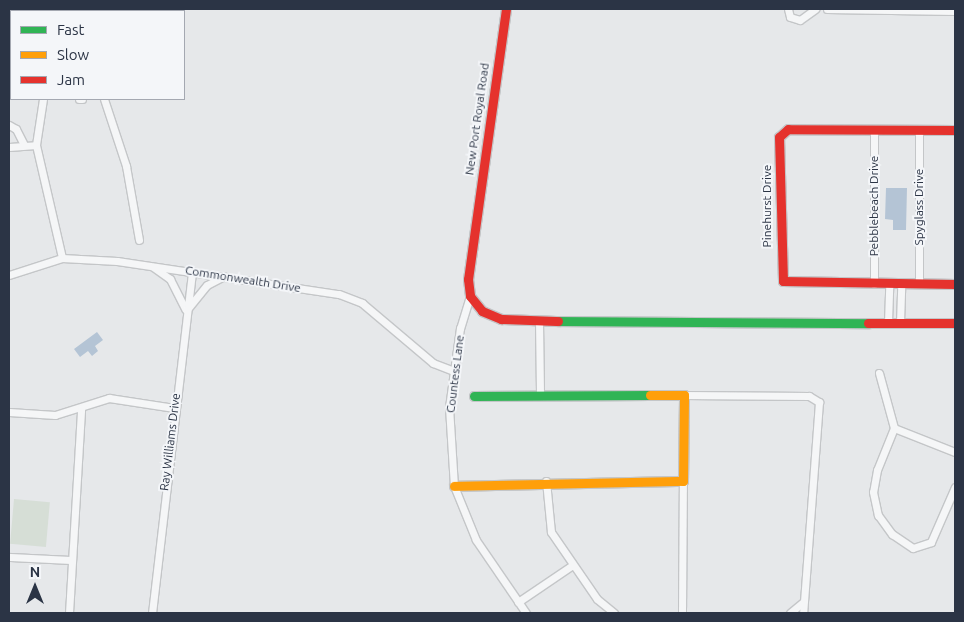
<!DOCTYPE html>
<style>
body{margin:0}
#map{position:relative;width:964px;height:622px;overflow:hidden;background:#e6e8ea;font-family:Ubuntu,sans-serif}
div>[style]{position:absolute}
.green>*{inset:0;background:#d6ded6;transform-origin:0 0}
.water>*{inset:0;background:#b4c4d5}
.roads{filter:drop-shadow(1px 0 #c4c6c8) drop-shadow(-1px 0 #c4c6c8) drop-shadow(0 1px #c4c6c8) drop-shadow(0 -1px #c4c6c8)}
.street>*{height:7px;margin:-3.5px;padding:0 3.5px;transform-origin:3.5px;border-radius:3.5px;background:#f5f6f7}
.fast>*{height:9px;margin:-4.5px;padding:0 4.5px;transform-origin:4.5px;border-radius:4.5px;background:#30b455}
.slow>*{height:9px;margin:-4.5px;padding:0 4.5px;transform-origin:4.5px;border-radius:4.5px;background:#ff9f0a}
.jam>*{height:9px;margin:-4.5px;padding:0 4.5px;transform-origin:4.5px;border-radius:4.5px;background:#e5322d}
span{translate:-50% -50%;white-space:nowrap;text-align:center;line-height:1.15;-webkit-text-stroke:4px #f4f6f9;paint-order:stroke}
.street-label{font-size:12px;color:#2b3445}
.frame{position:absolute;inset:0;border:10px solid #2b3445;pointer-events:none}
.legend{position:absolute;left:10px;top:10px;width:175px;height:90px;box-sizing:border-box;background:#f4f6f9;border:1px solid #a4a8b1;margin:0;padding:6px 9px;list-style:none;font-size:15px;color:#2b3445}
.legend li{display:flex;align-items:center;gap:10px;height:25px}
.legend b{width:25px;border:1px solid #a4a8b1}
.north{position:absolute;left:10px;top:562px;width:50px;height:50px;-webkit-text-stroke:4px #f4f6f9;paint-order:stroke;rotate:0deg;font-size:14px;font-weight:700;line-height:20px;text-align:center;color:#2b3445}
.north::after{content:'';display:block;margin:auto;width:18px;height:22px;background:#2b3445;clip-path:polygon(50% 0,100% 100%,50% 72%,0 100%)}
</style>
<div id="map">
<div class="green">
<div style="left:14px;top:499px;width:36px;height:45px;rotate:5deg"></div>
</div>
<div class="water">
<div style="clip-path:polygon(886px 188px,907px 188px,906px 230px,893px 230px,893px 220px,885px 219px)"></div>
<div style="clip-path:polygon(97px 332px,103px 340px,95px 346px,98px 351px,92px 356px,88px 351px,80px 357px,74px 349px)"></div>
</div>
<div class="roads">
<div class="street">
<div style="left:112px;top:9px;width:2px;rotate:90deg"></div>
<div style="left:788px;top:9px;width:8px;rotate:76deg"></div>
<div style="left:790px;top:17px;width:10px;rotate:17deg"></div>
<div style="left:800px;top:20px;width:19px;rotate:-36deg"></div>
<div style="left:827px;top:9px;width:128px;rotate:0.9deg"></div>
<div style="left:9px;top:90px;width:2px"></div>
<div style="left:43px;top:99px;width:47px;rotate:98.7deg"></div>
<div style="left:36px;top:145px;width:116px;rotate:77deg"></div>
<div style="left:79px;top:99px;width:3px"></div>
<div style="left:104px;top:99px;width:71px;rotate:71.8deg"></div>
<div style="left:126px;top:166px;width:75px;rotate:80deg"></div>
<div style="left:9px;top:125px;width:8px;rotate:30deg"></div>
<div style="left:16px;top:129px;width:18px;rotate:63deg"></div>
<div style="left:874px;top:129px;width:155px;rotate:90deg"></div>
<div style="left:9px;top:147px;width:27px;rotate:-4deg"></div>
<div style="left:153px;top:267px;width:21px;rotate:35deg"></div>
<div style="left:170px;top:279px;width:34px;rotate:63deg"></div>
<div style="left:9px;top:275px;width:56px;rotate:-17.8deg"></div>
<div style="left:62px;top:258px;width:55px;rotate:3.1deg"></div>
<div style="left:117px;top:261px;width:224px;rotate:8.5deg"></div>
<div style="left:339px;top:294px;width:25px;rotate:21deg"></div>
<div style="left:362px;top:303px;width:93px;rotate:40.2deg"></div>
<div style="left:433px;top:363px;width:22px;rotate:21deg"></div>
<div style="left:919px;top:284px;width:154px;rotate:-90deg"></div>
<div style="left:470px;top:296px;width:34px;rotate:107deg"></div>
<div style="left:460px;top:328px;width:80px;rotate:97.9deg"></div>
<div style="left:449px;top:407px;width:79px;rotate:86.4deg"></div>
<div style="left:454px;top:486px;width:58px;rotate:67.8deg"></div>
<div style="left:476px;top:540px;width:88px;rotate:55.6deg"></div>
<div style="left:189px;top:307px;width:28px;rotate:-51deg"></div>
<div style="left:207px;top:285px;width:19px;rotate:-28deg"></div>
<div style="left:539px;top:321px;width:75px;rotate:89.2deg"></div>
<div style="left:888px;top:322px;width:38px;rotate:-88deg"></div>
<div style="left:900px;top:322px;width:38px;rotate:-88deg"></div>
<div style="left:879px;top:373px;width:57px;rotate:74.7deg"></div>
<div style="left:684px;top:395px;width:125px;rotate:0.5deg"></div>
<div style="left:809px;top:396px;width:12px;rotate:31deg"></div>
<div style="left:819px;top:402px;width:212px;rotate:94.3deg"></div>
<div style="left:9px;top:412px;width:46px;rotate:3.7deg"></div>
<div style="left:55px;top:415px;width:57px;rotate:-17.5deg"></div>
<div style="left:109px;top:398px;width:66px;rotate:8.7deg"></div>
<div style="left:894px;top:428px;width:45px;rotate:112deg"></div>
<div style="left:877px;top:470px;width:22px;rotate:100deg"></div>
<div style="left:873px;top:492px;width:24px;rotate:78deg"></div>
<div style="left:878px;top:515px;width:24px;rotate:54deg"></div>
<div style="left:892px;top:534px;width:25px;rotate:34deg"></div>
<div style="left:913px;top:548px;width:19px;rotate:-18deg"></div>
<div style="left:931px;top:542px;width:60px;rotate:-66.4deg"></div>
<div style="left:894px;top:428px;width:66px;rotate:21.5deg"></div>
<div style="left:546px;top:481px;width:51px;rotate:84.4deg"></div>
<div style="left:551px;top:532px;width:81px;rotate:55.5deg"></div>
<div style="left:597px;top:599px;width:22px;rotate:39deg"></div>
<div style="left:9px;top:557px;width:63px;rotate:2.7deg"></div>
<div style="left:518px;top:602px;width:64px;rotate:-34.2deg"></div>
<div style="left:69px;top:613px;width:205px;rotate:-86.6deg"></div>
<div style="left:152px;top:613px;width:344px;rotate:-83.3deg"></div>
<div style="left:682px;top:613px;width:132px;rotate:-89.6deg"></div>
<div style="left:790px;top:613px;width:17px;rotate:-40deg"></div>
</div>
<div class="fast">
<div style="left:558px;top:321px;width:310px;rotate:0.4deg"></div>
<div style="left:474px;top:396px;width:176px;rotate:-0.3deg"></div>
</div>
<div class="slow">
<div style="left:454px;top:486px;width:229px;rotate:-1.3deg"></div>
<div style="left:683px;top:481px;width:86px;rotate:-89.3deg"></div>
<div style="left:684px;top:395px;width:34px;rotate:180deg"></div>
</div>
<div class="jam">
<div style="left:506px;top:9px;width:273px;rotate:98deg"></div>
<div style="left:468px;top:279px;width:17px;rotate:83deg"></div>
<div style="left:470px;top:296px;width:19px;rotate:51deg"></div>
<div style="left:482px;top:311px;width:21px;rotate:23deg"></div>
<div style="left:501px;top:319px;width:57px;rotate:2deg"></div>
<div style="left:955px;top:130px;width:167px;rotate:-179.7deg"></div>
<div style="left:788px;top:129px;width:12px;rotate:138deg"></div>
<div style="left:779px;top:137px;width:144px;rotate:88.4deg"></div>
<div style="left:783px;top:281px;width:172px;rotate:1deg"></div>
<div style="left:868px;top:323px;width:87px"></div>
</div>
</div>
<div class="street-label">
<span style="left:477px;top:119px;rotate:-82deg">New Port Royal Road</span>
<span style="left:767px;top:206px;rotate:-90deg">Pinehurst Drive</span>
<span style="left:874px;top:206px;rotate:-90deg">Pebblebeach Drive</span>
<span style="left:919px;top:207px;rotate:-90deg">Spyglass Drive</span>
<span style="left:243px;top:279px;rotate:9deg">Commonwealth Drive</span>
<span style="left:455px;top:374px;rotate:-83deg">Countess Lane</span>
<span style="left:170px;top:442px;rotate:-83deg">Ray Williams Drive</span>
</div>
<div class="frame"></div>
<ul class="legend">
<li><b style="height:6px;background:#30b455"></b>Fast</li>
<li><b style="height:6px;background:#ff9f0a"></b>Slow</li>
<li><b style="height:6px;background:#e5322d"></b>Jam</li>
</ul>
<div class="north">N</div>
</div>
